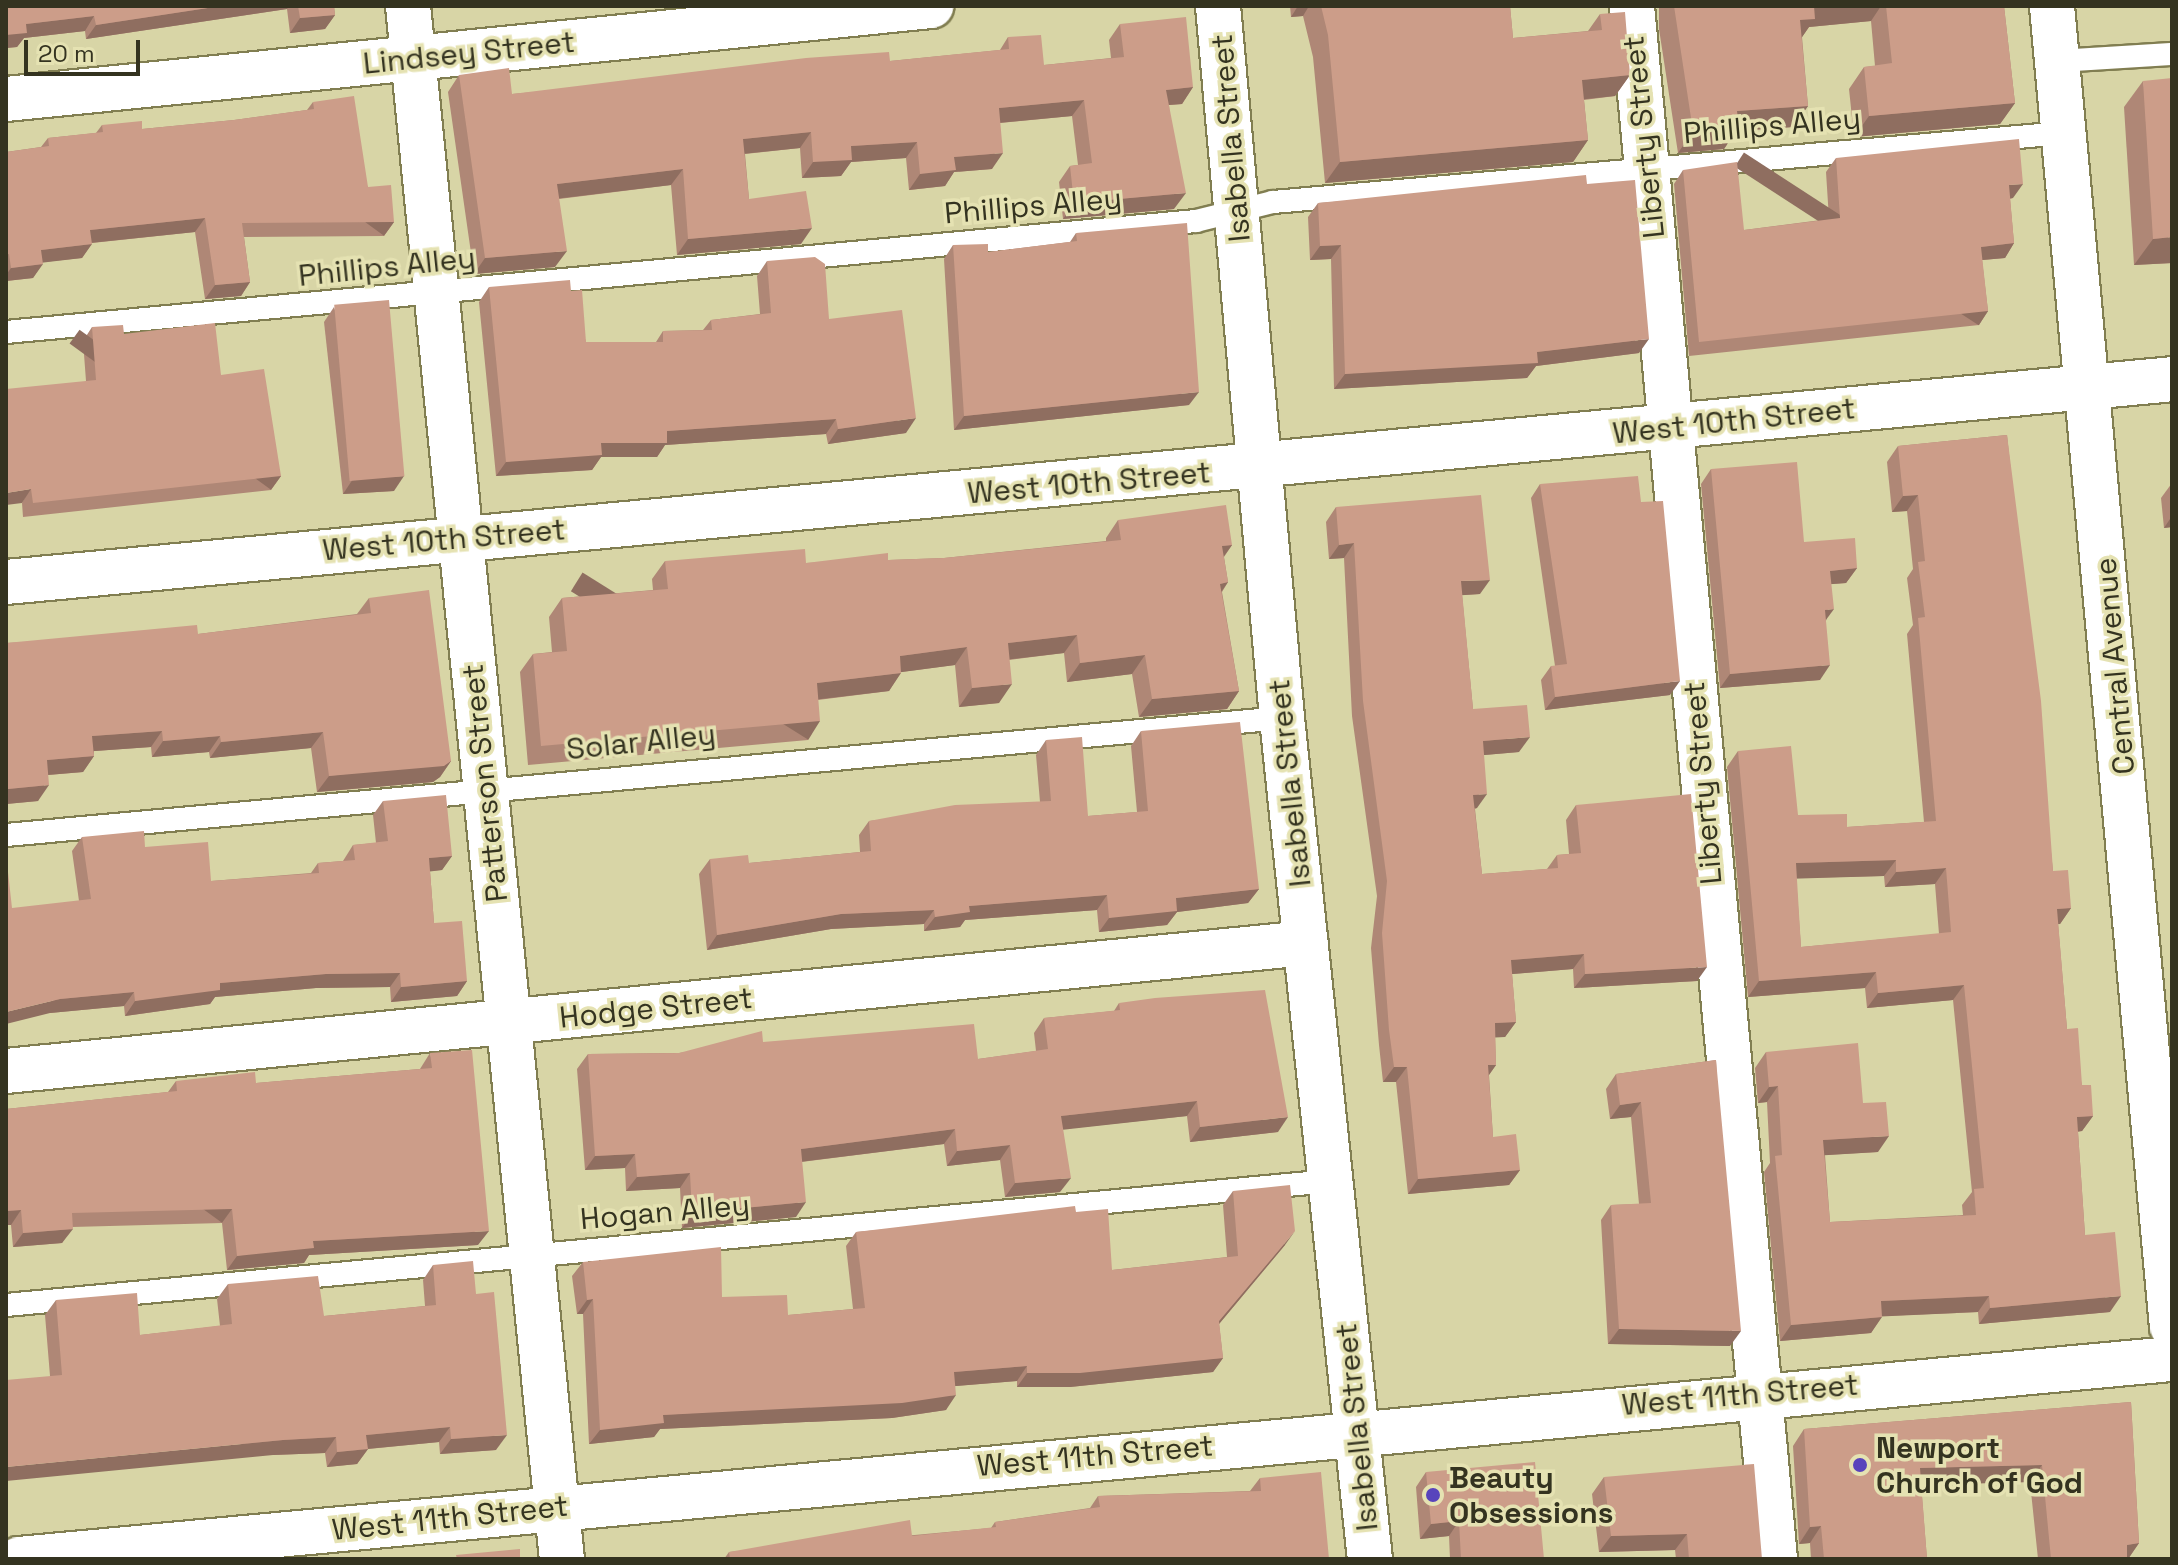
<!DOCTYPE html>
<style>
body{margin:0}
#map{position:relative;width:2178px;height:1565px;overflow:hidden;background:#d8d5a6;font-family:"Space Grotesk",sans-serif}
div>[style]{position:absolute}
.roads{filter:drop-shadow(2px 0 #817e51) drop-shadow(-2px 0 #817e51) drop-shadow(0 2px #817e51) drop-shadow(0 -2px #817e51)}
.service>*{height:22px;margin:-11px;padding:0 11px;transform-origin:11px;border-radius:11px;background:#fff}
.minor>*{height:44px;margin:-22px;padding:0 22px;transform-origin:22px;border-radius:22px;background:#fff}
.tertiary>*{height:44px;margin:-22px;padding:0 22px;transform-origin:22px;border-radius:22px;background:#fff}
.primary>*{height:44px;margin:-22px;padding:0 22px;transform-origin:22px;border-radius:22px;background:#fff}
.wall>*{inset:0;background:#af8776}
.shaded-wall>*{inset:0;background:#8f6e60;transform-origin:0 0}
.building>*{inset:0;background:#cc9d89;transform-origin:0 0}
.dots>*{width:22px;height:22px;translate:-50% -50%;box-sizing:border-box;border:4px solid #e5e2b2;border-radius:50%}
span{translate:-50% -50%;white-space:nowrap;text-align:center;line-height:1.15;-webkit-text-stroke:7px #e5e2b2;paint-order:stroke}
.street-label{font-size:30px;color:#343320}
.poi-label{font-size:30px;color:#343320;font-weight:700}
.left{translate:0 -50%;text-align:left}
.frame{position:absolute;inset:0;border:8px solid #343320;pointer-events:none}
.scale{position:absolute;left:24px;top:40px;width:116px;height:36px;box-sizing:border-box;border:4px solid #343320;border-top:0;padding-left:10px;font-size:24px;line-height:28px;white-space:nowrap;color:#343320;-webkit-text-stroke:6px #e5e2b2;paint-order:stroke}
</style>
<div id="map">
<div class="roads">
<div class="service">
<div style="left:2057px;top:61px;width:115px;rotate:-3.5deg"></div>
<div style="left:6px;top:332px;width:1195px;rotate:-5.33deg"></div>
<div style="left:1196px;top:221px;width:79px;rotate:-13.9deg"></div>
<div style="left:1273px;top:202px;width:794px;rotate:-4.99deg"></div>
<div style="left:6px;top:835px;width:1281px;rotate:-5.24deg"></div>
<div style="left:6px;top:1305px;width:1330px;rotate:-5.35deg"></div>
</div>
<div class="minor">
<div style="left:408px;top:6px;width:1561px;rotate:84.34deg"></div>
<div style="left:1218px;top:6px;width:715px;rotate:84.86deg"></div>
<div style="left:1282px;top:718px;width:846px;rotate:84.03deg"></div>
<div style="left:1632px;top:6px;width:1560px;rotate:84.74deg"></div>
<div style="left:6px;top:99px;width:930px;rotate:-5.74deg"></div>
<div style="left:6px;top:1071px;width:1306px;rotate:-5.62deg"></div>
</div>
<div class="tertiary">
<div style="left:2052px;top:6px;width:1326px;rotate:84.81deg"></div>
<div style="left:6px;top:582px;width:2175px;rotate:-5.35deg"></div>
</div>
<div class="primary">
<div style="left:19px;top:1559px;width:2162px;rotate:-5.31deg"></div>
</div>
</div>
<div class="wall">
<div style="clip-path:polygon(6px 6px,334px 6px,335px 15px,325px 29px,290px 33px,287px 9px,86px 39px,85px 31px,24px 38px,17px 47px,6px 48px)"></div>
<div style="clip-path:polygon(1290px 6px,1510px 6px,1513px 38px,1588px 31px,1600px 14px,1630px 75px,1615px 96px,1584px 100px,1588px 140px,1573px 162px,1325px 183px,1313px 57px,1303px 16px,1291px 17px)"></div>
<div style="clip-path:polygon(1659px 6px,2004px 6px,2015px 103px,2000px 124px,1854px 137px,1849px 89px,1864px 67px,1875px 66px,1871px 21px,1809px 27px,1802px 37px,1808px 106px,1793px 127px,1736px 131px,1724px 149px,1678px 153px,1659px 29px)"></div>
<div style="clip-path:polygon(1120px 24px,1193px 87px,1182px 104px,1169px 105px,1174px 209px,1063px 219px,1059px 182px,1070px 166px,1078px 165px,1072px 116px,1000px 123px,992px 169px,954px 172px,945px 186px,909px 190px,906px 158px,851px 162px,841px 176px,802px 178px,800px 148px,745px 154px,749px 199px,801px 244px,677px 255px,671px 185px,559px 199px,555px 267px,474px 274px,448px 92px,459px 75px,512px 94px,890px 61px,1000px 50px,1008px 37px,1044px 65px,1111px 58px,1109px 40px)"></div>
<div style="clip-path:polygon(2143px 81px,2172px 263px,2134px 265px,2124px 107px)"></div>
<div style="clip-path:polygon(313px 102px,368px 187px,394px 222px,384px 236px,244px 237px,250px 282px,241px 296px,205px 299px,195px 232px,92px 243px,82px 258px,43px 262px,33px 278px,6px 281px,6px 152px,41px 147px,48px 138px,96px 133px,102px 125px,142px 129px,234px 120px,307px 110px)"></div>
<div style="clip-path:polygon(1836px 158px,2013px 198px,2010px 199px,2014px 243px,2005px 258px,1982px 260px,1988px 311px,1979px 325px,1689px 356px,1674px 184px,1683px 170px,1744px 230px,1829px 219px,1826px 172px)"></div>
<div style="clip-path:polygon(1587px 184px,1639px 353px,1536px 366px,1527px 378px,1334px 389px,1331px 259px,1310px 260px,1308px 217px,1318px 203px)"></div>
<div style="clip-path:polygon(1076px 233px,1189px 405px,954px 430px,944px 259px,953px 245px,988px 252px,1070px 242px)"></div>
<div style="clip-path:polygon(767px 261px,829px 319px,906px 433px,828px 444px,826px 434px,665px 445px,657px 457px,601px 457px,592px 470px,496px 476px,479px 302px,489px 287px,571px 291px,586px 342px,656px 342px,663px 331px,703px 330px,711px 320px,760px 314px,757px 276px)"></div>
<div style="clip-path:polygon(334px 307px,394px 491px,343px 494px,324px 322px)"></div>
<div style="clip-path:polygon(92px 327px,124px 334px,221px 375px,281px 476px,271px 490px,23px 517px,22px 503px,86px 381px,83px 341px)"></div>
<div style="clip-path:polygon(evenodd,2007px 435px,2053px 871px,2071px 908px,2060px 924px,2058px 924px,2067px 1029px,2082px 1085px,2093px 1116px,2082px 1131px,2078px 1132px,2085px 1235px,2110px 1312px,1979px 1324px,1978px 1312px,1882px 1316px,1871px 1333px,1780px 1341px,1764px 1172px,1770px 1163px,1767px 1102px,1758px 1103px,1755px 1068px,1766px 1052px,1863px 1103px,1878px 1152px,1825px 1155px,1830px 1222px,1963px 1215px,1962px 1205px,1972px 1192px,1953px 1000px,1867px 1008px,1865px 988px,1748px 997px,1727px 767px,1738px 751px,1798px 815px,1847px 827px,1924px 822px,1907px 634px,1913px 625px,1907px 578px,1913px 569px,1907px 511px,1892px 512px,1887px 462px,1898px 446px,2007px 435px,1884px 876px,1885px 887px,1935px 884px,1939px 934px,1801px 947px,1796px 878px,1884px 876px)"></div>
<div style="clip-path:polygon(1711px 469px,1804px 542px,1857px 568px,1846px 583px,1831px 584px,1826px 621px,1820px 680px,1720px 688px,1701px 484px)"></div>
<div style="clip-path:polygon(2172px 483px,2172px 527px,2164px 528px,2161px 498px)"></div>
<div style="clip-path:polygon(1540px 484px,1670px 695px,1545px 710px,1541px 680px,1551px 666px,1555px 666px,1531px 498px)"></div>
<div style="clip-path:polygon(1336px 507px,1480px 594px,1462px 595px,1473px 709px,1519px 752px,1484px 755px,1477px 808px,1475px 809px,1482px 874px,1547px 869px,1557px 855px,1569px 854px,1566px 820px,1576px 805px,1697px 981px,1574px 988px,1573px 969px,1512px 974px,1516px 1022px,1505px 1037px,1495px 1037px,1496px 1065px,1489px 1075px,1493px 1137px,1520px 1170px,1509px 1185px,1408px 1194px,1396px 1082px,1383px 1082px,1379px 1045px,1371px 948px,1377px 896px,1352px 716px,1344px 558px,1329px 559px,1326px 522px)"></div>
<div style="clip-path:polygon(1118px 520px,1232px 545px,1224px 557px,1228px 582px,1222px 592px,1239px 691px,1227px 709px,1139px 717px,1132px 674px,1067px 682px,1064px 653px,1009px 660px,999px 703px,959px 707px,955px 665px,901px 672px,889px 691px,818px 700px,808px 740px,528px 765px,520px 672px,533px 654px,552px 652px,549px 617px,562px 598px,653px 590px,652px 579px,665px 561px,806px 563px,944px 558px,1106px 541px,1106px 538px)"></div>
<div style="clip-path:polygon(369px 598px,451px 761px,440px 777px,433px 782px,317px 792px,311px 748px,210px 758px,209px 752px,152px 757px,151px 747px,94px 751px,94px 756px,83px 772px,48px 775px,38px 801px,6px 804px,6px 643px,198px 634px,357px 614px)"></div>
<div style="clip-path:polygon(1141px 731px,1259px 889px,1248px 903px,1177px 912px,1167px 925px,1099px 932px,1097px 910px,965px 920px,960px 927px,924px 931px,924px 924px,831px 929px,707px 950px,699px 874px,710px 859px,749px 863px,860px 852px,859px 835px,869px 821px,1040px 802px,1036px 755px,1046px 740px,1088px 816px,1137px 812px,1131px 746px)"></div>
<div style="clip-path:polygon(383px 801px,452px 856px,442px 870px,430px 871px,434px 923px,467px 981px,457px 996px,391px 1002px,390px 987px,316px 988px,215px 997px,210px 1004px,125px 1016px,124px 1006px,50px 1013px,79px 901px,72px 851px,82px 837px,145px 847px,211px 881px,311px 873px,318px 863px,343px 861px,353px 845px,376px 843px,373px 815px)"></div>
<div style="clip-path:polygon(1119px 1003px,1278px 1132px,1190px 1142px,1187px 1116px,1063px 1129px,1060px 1192px,1005px 1197px,1000px 1160px,947px 1166px,944px 1144px,802px 1162px,796px 1217px,682px 1228px,680px 1188px,626px 1191px,625px 1168px,585px 1170px,577px 1069px,588px 1054px,679px 1053px,763px 1042px,978px 1059px,1036px 1051px,1034px 1033px,1044px 1018px,1114px 1011px)"></div>
<div style="clip-path:polygon(430px 1053px,478px 1245px,309px 1255px,304px 1263px,227px 1270px,222px 1223px,72px 1227px,62px 1243px,13px 1247px,11px 1225px,6px 1225px,6px 1109px,168px 1092px,176px 1081px,256px 1083px,420px 1069px)"></div>
<div style="clip-path:polygon(1716px 1060px,1730px 1346px,1608px 1344px,1601px 1220px,1611px 1205px,1639px 1204px,1631px 1117px,1610px 1119px,1606px 1089px,1616px 1074px)"></div>
<div style="clip-path:polygon(1233px 1191px,1285px 1245px,1219px 1324px,1223px 1358px,1213px 1372px,1070px 1387px,1017px 1387px,1017px 1381px,955px 1386px,946px 1410px,892px 1418px,660px 1429px,654px 1437px,589px 1444px,583px 1314px,577px 1314px,572px 1276px,583px 1262px,722px 1297px,788px 1315px,853px 1309px,846px 1246px,856px 1232px,1076px 1212px,1112px 1270px,1227px 1257px,1223px 1205px)"></div>
<div style="clip-path:polygon(433px 1265px,476px 1294px,496px 1450px,440px 1454px,439px 1442px,368px 1449px,357px 1464px,327px 1467px,325px 1453px,273px 1455px,50px 1376px,45px 1315px,56px 1300px,140px 1335px,220px 1326px,217px 1299px,228px 1284px,324px 1316px,425px 1306px,423px 1280px)"></div>
<div style="clip-path:polygon(2131px 1402px,2139px 1543px,2128px 1559px,2038px 1559px,2030px 1482px,1921px 1485px,1927px 1559px,1811px 1559px,1810px 1543px,1799px 1544px,1793px 1446px,1804px 1429px)"></div>
<div style="clip-path:polygon(1426px 1472px,1544px 1559px,1450px 1559px,1449px 1536px,1420px 1539px,1416px 1487px)"></div>
<div style="clip-path:polygon(1604px 1477px,1762px 1559px,1676px 1559px,1675px 1550px,1599px 1552px,1592px 1494px)"></div>
<div style="clip-path:polygon(1260px 1478px,1329px 1559px,724px 1559px,729px 1552px,991px 1528px,995px 1522px,1090px 1508px,1098px 1496px,1250px 1491px)"></div>
</div>
<div class="shaded-wall">
<div style="clip-path:polygon(221px 6px,289px 6px,287px 9px,86px 39px,96px 25px)"></div>
<div style="clip-path:polygon(1298px 6px,1309px 6px,1303px 16px,1291px 17px)"></div>
<div style="clip-path:polygon(1814px 6px,1881px 6px,1871px 21px,1809px 27px,1800px 40px,1800px 20px)"></div>
<div style="clip-path:polygon(335px 15px,325px 29px,290px 33px,300px 18px)"></div>
<div style="clip-path:polygon(94px 16px,85px 31px,24px 38px,17px 47px,6px 48px,6px 35px,26px 24px)"></div>
<div style="clip-path:polygon(1630px 75px,1615px 96px,1567px 101px,1582px 80px)"></div>
<div style="clip-path:polygon(1193px 87px,1182px 104px,1155px 106px,1166px 90px)"></div>
<div style="clip-path:polygon(1084px 100px,1072px 116px,987px 124px,999px 108px)"></div>
<div style="clip-path:polygon(2015px 103px,2000px 124px,1854px 137px,1869px 116px)"></div>
<div style="clip-path:polygon(1808px 106px,1793px 127px,1736px 131px,1724px 149px,1678px 153px,1693px 131px,1737px 111px)"></div>
<div style="clip-path:polygon(811px 132px,800px 148px,732px 155px,743px 139px)"></div>
<div style="clip-path:polygon(1588px 140px,1573px 162px,1325px 183px,1340px 162px)"></div>
<div style="clip-path:polygon(917px 142px,906px 158px,851px 162px,841px 176px,802px 178px,813px 162px,851px 146px)"></div>
<div style="clip-path:polygon(1003px 153px,992px 169px,954px 172px,945px 186px,909px 190px,920px 174px,954px 157px)"></div>
<div style="clip-path:polygon(683px 169px,671px 185px,546px 200px,557px 184px)"></div>
<div style="clip-path:polygon(2023px 184px,2013px 198px,1999px 199px,2009px 185px)"></div>
<div style="clip-path:polygon(1186px 193px,1174px 209px,1063px 219px,1074px 203px)"></div>
<div style="clip-path:polygon(205px 218px,195px 232px,80px 244px,90px 230px)"></div>
<div style="left:394px;top:222px;width:17px;height:152px;rotate:126deg"></div>
<div style="clip-path:polygon(812px 228px,801px 244px,677px 255px,688px 239px)"></div>
<div style="clip-path:polygon(2172px 237px,2172px 263px,2134px 265px,2153px 239px)"></div>
<div style="clip-path:polygon(2014px 243px,2005px 258px,1971px 261px,1981px 247px)"></div>
<div style="clip-path:polygon(92px 244px,82px 258px,31px 264px,41px 250px)"></div>
<div style="clip-path:polygon(1341px 245px,1331px 259px,1310px 260px,1320px 246px)"></div>
<div style="clip-path:polygon(567px 251px,555px 267px,474px 274px,485px 258px)"></div>
<div style="clip-path:polygon(43px 264px,33px 278px,6px 281px,6px 275px,11px 268px)"></div>
<div style="clip-path:polygon(250px 282px,241px 296px,205px 299px,215px 285px)"></div>
<div style="left:1988px;top:311px;width:17px;height:291px;rotate:123deg"></div>
<div style="clip-path:polygon(1649px 339px,1639px 353px,1536px 366px,1527px 378px,1334px 389px,1345px 374px)"></div>
<div style="clip-path:polygon(1199px 392px,1189px 405px,954px 430px,964px 416px)"></div>
<div style="clip-path:polygon(916px 418px,906px 433px,828px 444px,838px 429px)"></div>
<div style="clip-path:polygon(836px 419px,826px 434px,665px 445px,657px 457px,601px 457px,592px 470px,496px 476px,506px 462px,601px 443px,667px 431px)"></div>
<div style="left:281px;top:476px;width:17px;height:249px;rotate:126deg"></div>
<div style="clip-path:polygon(404px 476px,394px 491px,343px 494px,353px 479px)"></div>
<div style="clip-path:polygon(31px 489px,22px 503px,6px 505px,6px 493px)"></div>
<div style="clip-path:polygon(1918px 495px,1907px 511px,1892px 512px,1903px 496px)"></div>
<div style="clip-path:polygon(2172px 516px,2172px 527px,2164px 528px)"></div>
<div style="clip-path:polygon(1354px 543px,1344px 558px,1329px 559px,1339px 545px)"></div>
<div style="clip-path:polygon(1232px 545px,1219px 563px,1222px 546px)"></div>
<div style="clip-path:polygon(1857px 568px,1846px 583px,1820px 585px,1830px 571px)"></div>
<div style="clip-path:polygon(1490px 580px,1480px 594px,1450px 596px,1461px 581px)"></div>
<div style="clip-path:polygon(1228px 582px,1215px 601px,1220px 584px)"></div>
<div style="clip-path:polygon(1834px 609px,1823px 624px,1825px 610px)"></div>
<div style="clip-path:polygon(1077px 635px,1064px 653px,995px 661px,1008px 643px)"></div>
<div style="clip-path:polygon(967px 647px,955px 665px,887px 674px,900px 656px)"></div>
<div style="clip-path:polygon(1145px 655px,1132px 674px,1067px 682px,1080px 663px)"></div>
<div style="clip-path:polygon(1830px 665px,1820px 680px,1720px 688px,1730px 674px)"></div>
<div style="clip-path:polygon(901px 673px,889px 691px,804px 701px,817px 683px)"></div>
<div style="clip-path:polygon(1680px 681px,1670px 695px,1545px 710px,1555px 697px)"></div>
<div style="clip-path:polygon(1012px 684px,999px 703px,959px 707px,972px 688px)"></div>
<div style="clip-path:polygon(1239px 691px,1227px 709px,1139px 717px,1152px 699px)"></div>
<div style="left:820px;top:721px;width:22px;height:280px;rotate:122deg"></div>
<div style="clip-path:polygon(162px 731px,151px 747px,81px 752px,92px 736px)"></div>
<div style="clip-path:polygon(323px 732px,311px 748px,210px 758px,221px 742px)"></div>
<div style="clip-path:polygon(220px 736px,209px 752px,152px 757px,163px 741px)"></div>
<div style="clip-path:polygon(1530px 737px,1519px 752px,1473px 756px,1483px 741px)"></div>
<div style="clip-path:polygon(94px 756px,83px 772px,35px 776px,47px 760px)"></div>
<div style="clip-path:polygon(451px 761px,440px 777px,433px 782px,317px 792px,329px 776px)"></div>
<div style="clip-path:polygon(49px 785px,38px 801px,6px 804px,6px 793px,8px 789px)"></div>
<div style="clip-path:polygon(1487px 794px,1477px 808px,1463px 809px,1473px 795px)"></div>
<div style="clip-path:polygon(452px 856px,442px 870px,418px 873px,429px 858px)"></div>
<div style="clip-path:polygon(1896px 860px,1884px 876px,1784px 879px,1796px 863px)"></div>
<div style="clip-path:polygon(1946px 868px,1935px 884px,1885px 887px,1896px 872px)"></div>
<div style="clip-path:polygon(1259px 889px,1248px 903px,1177px 912px,1167px 925px,1099px 932px,1109px 918px,1176px 898px)"></div>
<div style="clip-path:polygon(1107px 895px,1097px 910px,965px 920px,960px 927px,924px 931px,935px 917px,969px 906px)"></div>
<div style="clip-path:polygon(2071px 908px,2060px 924px,2046px 925px,2057px 909px)"></div>
<div style="clip-path:polygon(934px 910px,924px 924px,831px 929px,707px 950px,717px 935px,841px 914px)"></div>
<div style="clip-path:polygon(1584px 954px,1573px 969px,1501px 975px,1511px 960px)"></div>
<div style="clip-path:polygon(1707px 967px,1697px 981px,1574px 988px,1585px 974px)"></div>
<div style="clip-path:polygon(1876px 972px,1865px 988px,1748px 997px,1759px 981px)"></div>
<div style="clip-path:polygon(400px 973px,390px 987px,316px 988px,215px 997px,210px 1004px,125px 1016px,135px 1001px,220px 983px,326px 974px)"></div>
<div style="clip-path:polygon(467px 981px,457px 996px,391px 1002px,401px 987px)"></div>
<div style="clip-path:polygon(1964px 985px,1953px 1000px,1867px 1008px,1878px 993px)"></div>
<div style="clip-path:polygon(134px 992px,124px 1006px,50px 1013px,6px 1024px,6px 1012px,60px 999px)"></div>
<div style="clip-path:polygon(1516px 1022px,1505px 1037px,1485px 1038px,1495px 1023px)"></div>
<div style="clip-path:polygon(1488px 1065px,1496px 1065px,1486px 1079px)"></div>
<div style="clip-path:polygon(1394px 1067px,1407px 1067px,1396px 1082px,1383px 1082px)"></div>
<div style="clip-path:polygon(1778px 1086px,1767px 1102px,1758px 1103px,1769px 1087px)"></div>
<div style="clip-path:polygon(1197px 1101px,1187px 1116px,1051px 1131px,1061px 1116px)"></div>
<div style="clip-path:polygon(1641px 1102px,1631px 1117px,1610px 1119px,1620px 1105px)"></div>
<div style="clip-path:polygon(2093px 1116px,2082px 1131px,2066px 1132px,2077px 1117px)"></div>
<div style="clip-path:polygon(1288px 1117px,1278px 1132px,1190px 1142px,1200px 1127px)"></div>
<div style="clip-path:polygon(955px 1129px,944px 1144px,791px 1163px,801px 1149px)"></div>
<div style="clip-path:polygon(1889px 1136px,1878px 1152px,1812px 1156px,1823px 1140px)"></div>
<div style="clip-path:polygon(1010px 1145px,1000px 1160px,947px 1166px,957px 1151px)"></div>
<div style="clip-path:polygon(635px 1154px,625px 1168px,585px 1170px,595px 1156px)"></div>
<div style="clip-path:polygon(1520px 1170px,1509px 1185px,1408px 1194px,1418px 1179px)"></div>
<div style="clip-path:polygon(690px 1173px,680px 1188px,626px 1191px,637px 1177px)"></div>
<div style="clip-path:polygon(1071px 1178px,1060px 1192px,1005px 1197px,1015px 1183px)"></div>
<div style="clip-path:polygon(806px 1202px,796px 1217px,682px 1228px,692px 1213px)"></div>
<div style="left:232px;top:1209px;width:17px;height:160px;rotate:126deg"></div>
<div style="clip-path:polygon(21px 1210px,11px 1225px,6px 1225px,6px 1211px)"></div>
<div style="clip-path:polygon(73px 1229px,62px 1243px,13px 1247px,23px 1233px)"></div>
<div style="clip-path:polygon(489px 1231px,478px 1245px,309px 1255px,304px 1263px,227px 1270px,237px 1256px,313px 1241px)"></div>
<div style="clip-path:polygon(1295px 1231px,1285px 1245px,1209px 1336px,1219px 1321px)"></div>
<div style="clip-path:polygon(1989px 1296px,1978px 1312px,1870px 1317px,1881px 1301px)"></div>
<div style="clip-path:polygon(2121px 1296px,2110px 1312px,1979px 1324px,1990px 1308px)"></div>
<div style="clip-path:polygon(593px 1299px,583px 1314px,577px 1314px,587px 1300px)"></div>
<div style="clip-path:polygon(1882px 1317px,1871px 1333px,1780px 1341px,1791px 1325px)"></div>
<div style="clip-path:polygon(1619px 1329px,1741px 1331px,1730px 1346px,1608px 1344px)"></div>
<div style="clip-path:polygon(1223px 1358px,1213px 1372px,1070px 1387px,1017px 1387px,1027px 1373px)"></div>
<div style="clip-path:polygon(1027px 1366px,1017px 1381px,944px 1387px,954px 1372px)"></div>
<div style="clip-path:polygon(956px 1395px,946px 1410px,892px 1418px,660px 1429px,654px 1437px,589px 1444px,600px 1430px,663px 1415px)"></div>
<div style="clip-path:polygon(450px 1427px,439px 1442px,356px 1450px,366px 1435px)"></div>
<div style="clip-path:polygon(507px 1435px,496px 1450px,440px 1454px,451px 1439px)"></div>
<div style="clip-path:polygon(336px 1437px,325px 1453px,273px 1455px,6px 1481px,6px 1467px,283px 1440px)"></div>
<div style="clip-path:polygon(368px 1449px,357px 1464px,327px 1467px,337px 1452px)"></div>
<div style="clip-path:polygon(2042px 1465px,2030px 1482px,1908px 1485px,1920px 1468px)"></div>
<div style="clip-path:polygon(1459px 1521px,1449px 1536px,1420px 1539px,1431px 1524px)"></div>
<div style="clip-path:polygon(1821px 1526px,1810px 1543px,1799px 1544px,1810px 1527px)"></div>
<div style="clip-path:polygon(1687px 1534px,1675px 1550px,1599px 1552px,1611px 1536px)"></div>
<div style="clip-path:polygon(2139px 1543px,2128px 1559px,2117px 1559px,2127px 1545px)"></div>
</div>
<div class="building">
<div style="clip-path:polygon(6px 6px,221px 6px,96px 25px,94px 16px,26px 24px,27px 33px,6px 35px)"></div>
<div style="clip-path:polygon(298px 6px,334px 6px,335px 15px,300px 18px)"></div>
<div style="clip-path:polygon(1321px 6px,1510px 6px,1513px 38px,1602px 30px,1600px 14px,1625px 12px,1630px 75px,1582px 80px,1588px 140px,1340px 162px,1328px 35px)"></div>
<div style="clip-path:polygon(1674px 6px,1818px 6px,1814px 6px,1815px 19px,1800px 20px,1808px 106px,1737px 111px,1739px 127px,1693px 131px)"></div>
<div style="clip-path:polygon(1886px 6px,2004px 6px,2015px 103px,1869px 116px,1864px 67px,1892px 63px)"></div>
<div style="clip-path:polygon(1186px 17px,1193px 87px,1166px 90px,1186px 193px,1074px 203px,1070px 166px,1092px 163px,1084px 100px,999px 108px,1003px 153px,954px 157px,956px 170px,920px 174px,917px 142px,851px 146px,852px 160px,813px 162px,811px 132px,743px 139px,749px 199px,806px 191px,812px 228px,688px 239px,683px 169px,557px 184px,567px 251px,485px 258px,459px 75px,509px 68px,512px 94px,806px 58px,889px 52px,890px 61px,1009px 49px,1008px 37px,1041px 35px,1044px 65px,1124px 57px,1120px 24px)"></div>
<div style="clip-path:polygon(2172px 78px,2172px 237px,2153px 239px,2143px 81px)"></div>
<div style="clip-path:polygon(354px 96px,368px 187px,391px 185px,394px 222px,242px 223px,250px 282px,215px 285px,205px 218px,90px 230px,92px 244px,41px 250px,43px 264px,11px 268px,9px 254px,6px 255px,6px 152px,49px 146px,48px 138px,103px 132px,102px 125px,142px 121px,142px 129px,234px 120px,314px 109px,313px 102px)"></div>
<div style="clip-path:polygon(2019px 139px,2023px 184px,2009px 185px,2014px 243px,1981px 247px,1988px 311px,1699px 342px,1683px 170px,1737px 162px,1744px 230px,1840px 218px,1836px 158px)"></div>
<div style="clip-path:polygon(1586px 175px,1587px 184px,1635px 180px,1649px 339px,1537px 352px,1538px 363px,1345px 374px,1341px 245px,1320px 246px,1318px 203px)"></div>
<div style="clip-path:polygon(1187px 223px,1199px 392px,964px 416px,953px 245px,988px 244px,988px 252px,1077px 241px,1076px 233px)"></div>
<div style="clip-path:polygon(815px 257px,825px 264px,829px 319px,902px 310px,916px 418px,838px 429px,836px 419px,667px 431px,667px 443px,601px 443px,602px 455px,506px 462px,489px 287px,570px 280px,571px 291px,582px 290px,586px 342px,663px 342px,663px 331px,712px 330px,711px 320px,771px 313px,767px 261px)"></div>
<div style="left:389px;top:300px;width:177px;height:55px;rotate:85deg"></div>
<div style="clip-path:polygon(215px 323px,221px 375px,264px 369px,281px 476px,33px 503px,31px 489px,6px 493px,6px 389px,96px 380px,92px 327px,123px 325px,124px 334px)"></div>
<div style="clip-path:polygon(evenodd,2007px 435px,2041px 701px,2053px 871px,2068px 870px,2071px 908px,2057px 909px,2067px 1029px,2078px 1028px,2082px 1085px,2091px 1085px,2093px 1116px,2077px 1117px,2085px 1235px,2115px 1232px,2121px 1296px,1990px 1308px,1989px 1296px,1881px 1301px,1882px 1317px,1791px 1325px,1775px 1156px,1782px 1155px,1778px 1086px,1769px 1087px,1766px 1052px,1858px 1043px,1863px 1103px,1886px 1102px,1889px 1136px,1823px 1140px,1830px 1222px,1976px 1215px,1974px 1189px,1984px 1188px,1964px 985px,1878px 993px,1876px 972px,1759px 981px,1738px 751px,1791px 746px,1798px 815px,1847px 814px,1847px 827px,1936px 821px,1918px 618px,1925px 617px,1918px 562px,1925px 561px,1918px 495px,1903px 496px,1898px 446px,2007px 435px,1896px 860px,1896px 872px,1946px 868px,1951px 932px,1801px 947px,1796px 863px,1896px 860px)"></div>
<div style="clip-path:polygon(1797px 462px,1804px 542px,1855px 538px,1857px 568px,1830px 571px,1834px 609px,1825px 610px,1830px 665px,1730px 674px,1711px 469px)"></div>
<div style="clip-path:polygon(1638px 476px,1641px 502px,1663px 501px,1680px 681px,1555px 697px,1551px 666px,1567px 664px,1540px 484px)"></div>
<div style="clip-path:polygon(1481px 495px,1490px 580px,1461px 581px,1473px 709px,1527px 705px,1530px 737px,1483px 741px,1487px 794px,1473px 795px,1482px 874px,1558px 868px,1557px 855px,1581px 853px,1576px 805px,1691px 794px,1707px 967px,1585px 974px,1584px 954px,1511px 960px,1516px 1022px,1495px 1023px,1496px 1065px,1488px 1065px,1493px 1137px,1516px 1134px,1520px 1170px,1418px 1179px,1407px 1067px,1394px 1067px,1389px 1030px,1382px 933px,1387px 881px,1363px 701px,1354px 543px,1339px 545px,1336px 507px)"></div>
<div style="clip-path:polygon(1226px 505px,1232px 545px,1222px 546px,1228px 582px,1220px 584px,1239px 691px,1152px 699px,1145px 655px,1080px 663px,1077px 635px,1008px 643px,1012px 684px,972px 688px,967px 647px,900px 656px,901px 673px,817px 683px,820px 721px,541px 746px,533px 654px,567px 651px,562px 598px,668px 589px,665px 561px,805px 549px,806px 563px,888px 553px,888px 560px,944px 558px,1121px 540px,1118px 520px)"></div>
<div style="clip-path:polygon(429px 590px,451px 761px,444px 766px,329px 776px,323px 732px,221px 742px,220px 736px,163px 741px,162px 731px,92px 736px,94px 756px,47px 760px,49px 785px,8px 789px,6px 770px,6px 643px,197px 625px,198px 634px,371px 613px,369px 598px)"></div>
<div style="clip-path:polygon(1240px 722px,1259px 889px,1176px 898px,1177px 911px,1109px 918px,1107px 895px,969px 906px,970px 912px,935px 917px,934px 910px,841px 914px,717px 935px,710px 859px,748px 855px,749px 863px,871px 851px,869px 821px,955px 805px,1051px 801px,1046px 740px,1082px 737px,1088px 816px,1148px 811px,1141px 731px)"></div>
<div style="clip-path:polygon(446px 795px,452px 856px,429px 858px,434px 923px,462px 921px,467px 981px,401px 987px,400px 973px,326px 974px,220px 983px,220px 990px,135px 1001px,134px 992px,60px 999px,6px 1012px,6px 854px,12px 908px,91px 899px,82px 837px,144px 831px,145px 847px,208px 842px,211px 881px,319px 873px,318px 863px,355px 860px,353px 845px,388px 841px,383px 801px)"></div>
<div style="clip-path:polygon(1265px 990px,1288px 1117px,1200px 1127px,1197px 1101px,1061px 1116px,1071px 1178px,1015px 1183px,1010px 1145px,957px 1151px,955px 1129px,801px 1149px,806px 1202px,692px 1213px,690px 1173px,637px 1177px,635px 1154px,595px 1156px,588px 1054px,679px 1053px,762px 1031px,763px 1042px,974px 1024px,978px 1059px,1048px 1049px,1044px 1018px,1120px 1010px,1119px 1003px,1155px 998px)"></div>
<div style="clip-path:polygon(472px 1050px,489px 1231px,313px 1241px,314px 1248px,237px 1256px,232px 1209px,72px 1213px,73px 1229px,23px 1233px,21px 1210px,6px 1211px,6px 1109px,177px 1091px,176px 1081px,255px 1072px,256px 1083px,432px 1068px,430px 1053px)"></div>
<div style="clip-path:polygon(1716px 1060px,1741px 1331px,1619px 1329px,1611px 1205px,1651px 1203px,1641px 1102px,1620px 1105px,1616px 1074px)"></div>
<div style="clip-path:polygon(1290px 1185px,1295px 1231px,1219px 1321px,1223px 1358px,1080px 1373px,1027px 1373px,1027px 1366px,954px 1372px,956px 1395px,902px 1403px,663px 1415px,664px 1423px,600px 1430px,593px 1299px,587px 1300px,583px 1262px,721px 1247px,722px 1297px,787px 1295px,788px 1315px,865px 1308px,856px 1232px,1075px 1206px,1076px 1212px,1108px 1209px,1112px 1270px,1238px 1256px,1233px 1191px)"></div>
<div style="clip-path:polygon(473px 1261px,476px 1294px,494px 1292px,507px 1435px,451px 1439px,450px 1427px,366px 1435px,368px 1449px,337px 1452px,336px 1437px,283px 1440px,6px 1467px,6px 1380px,62px 1375px,56px 1300px,137px 1293px,140px 1335px,232px 1324px,228px 1284px,318px 1276px,324px 1316px,436px 1305px,433px 1265px)"></div>
<div style="clip-path:polygon(2131px 1402px,2139px 1543px,2127px 1545px,2127px 1559px,2051px 1559px,2042px 1465px,1920px 1468px,1927px 1559px,1824px 1559px,1821px 1526px,1810px 1527px,1804px 1429px)"></div>
<div style="clip-path:polygon(1535px 1462px,1544px 1559px,1461px 1559px,1459px 1521px,1431px 1524px,1426px 1472px)"></div>
<div style="clip-path:polygon(1754px 1464px,1762px 1559px,1689px 1559px,1687px 1534px,1611px 1536px,1604px 1477px)"></div>
<div style="clip-path:polygon(1321px 1472px,1329px 1559px,730px 1559px,729px 1552px,910px 1520px,912px 1536px,996px 1527px,995px 1522px,1100px 1507px,1098px 1496px,1261px 1491px,1260px 1478px)"></div>
<div style="clip-path:polygon(520px 1549px,520px 1559px,457px 1559px,456px 1555px)"></div>
</div>
<div class="dots">
<div style="left:1860px;top:1465px;background:#5844bc"></div>
<div style="left:1433px;top:1495px;background:#5844bc"></div>
</div>
<div class="street-label">
<span style="left:469px;top:53px;rotate:-6deg">Lindsey Street</span>
<span style="left:1772px;top:126px;rotate:-5deg">Phillips Alley</span>
<span style="left:1644px;top:137px;rotate:-96deg">Liberty Street</span>
<span style="left:1231px;top:138px;rotate:-95deg">Isabella Street</span>
<span style="left:1033px;top:206px;rotate:-5deg">Phillips Alley</span>
<span style="left:387px;top:267px;rotate:-6deg">Phillips Alley</span>
<span style="left:1734px;top:421px;rotate:-6deg">West 10th Street</span>
<span style="left:1089px;top:483px;rotate:-5deg">West 10th Street</span>
<span style="left:444px;top:540px;rotate:-5deg">West 10th Street</span>
<span style="left:2115px;top:666px;rotate:-95deg">Central Avenue</span>
<span style="left:641px;top:742px;rotate:-6deg">Solar Alley</span>
<span style="left:485px;top:783px;rotate:-96deg">Patterson Street</span>
<span style="left:1290px;top:783px;rotate:-96deg">Isabella Street</span>
<span style="left:1703px;top:783px;rotate:-95deg">Liberty Street</span>
<span style="left:656px;top:1008px;rotate:-6deg">Hodge Street</span>
<span style="left:665px;top:1212px;rotate:-5deg">Hogan Alley</span>
<span style="left:1740px;top:1395px;rotate:-5deg">West 11th Street</span>
<span style="left:1357px;top:1427px;rotate:-96deg">Isabella Street</span>
<span style="left:1095px;top:1456px;rotate:-5deg">West 11th Street</span>
<span style="left:450px;top:1518px;rotate:-6deg">West 11th Street</span>
</div>
<div class="poi-label">
<span class="left" style="left:1876px;top:1465px">Newport<br>Church of God</span>
<span class="left" style="left:1449px;top:1495px">Beauty<br>Obsessions</span>
</div>
<div class="frame"></div>
<div class="scale">20 m</div>
</div>
